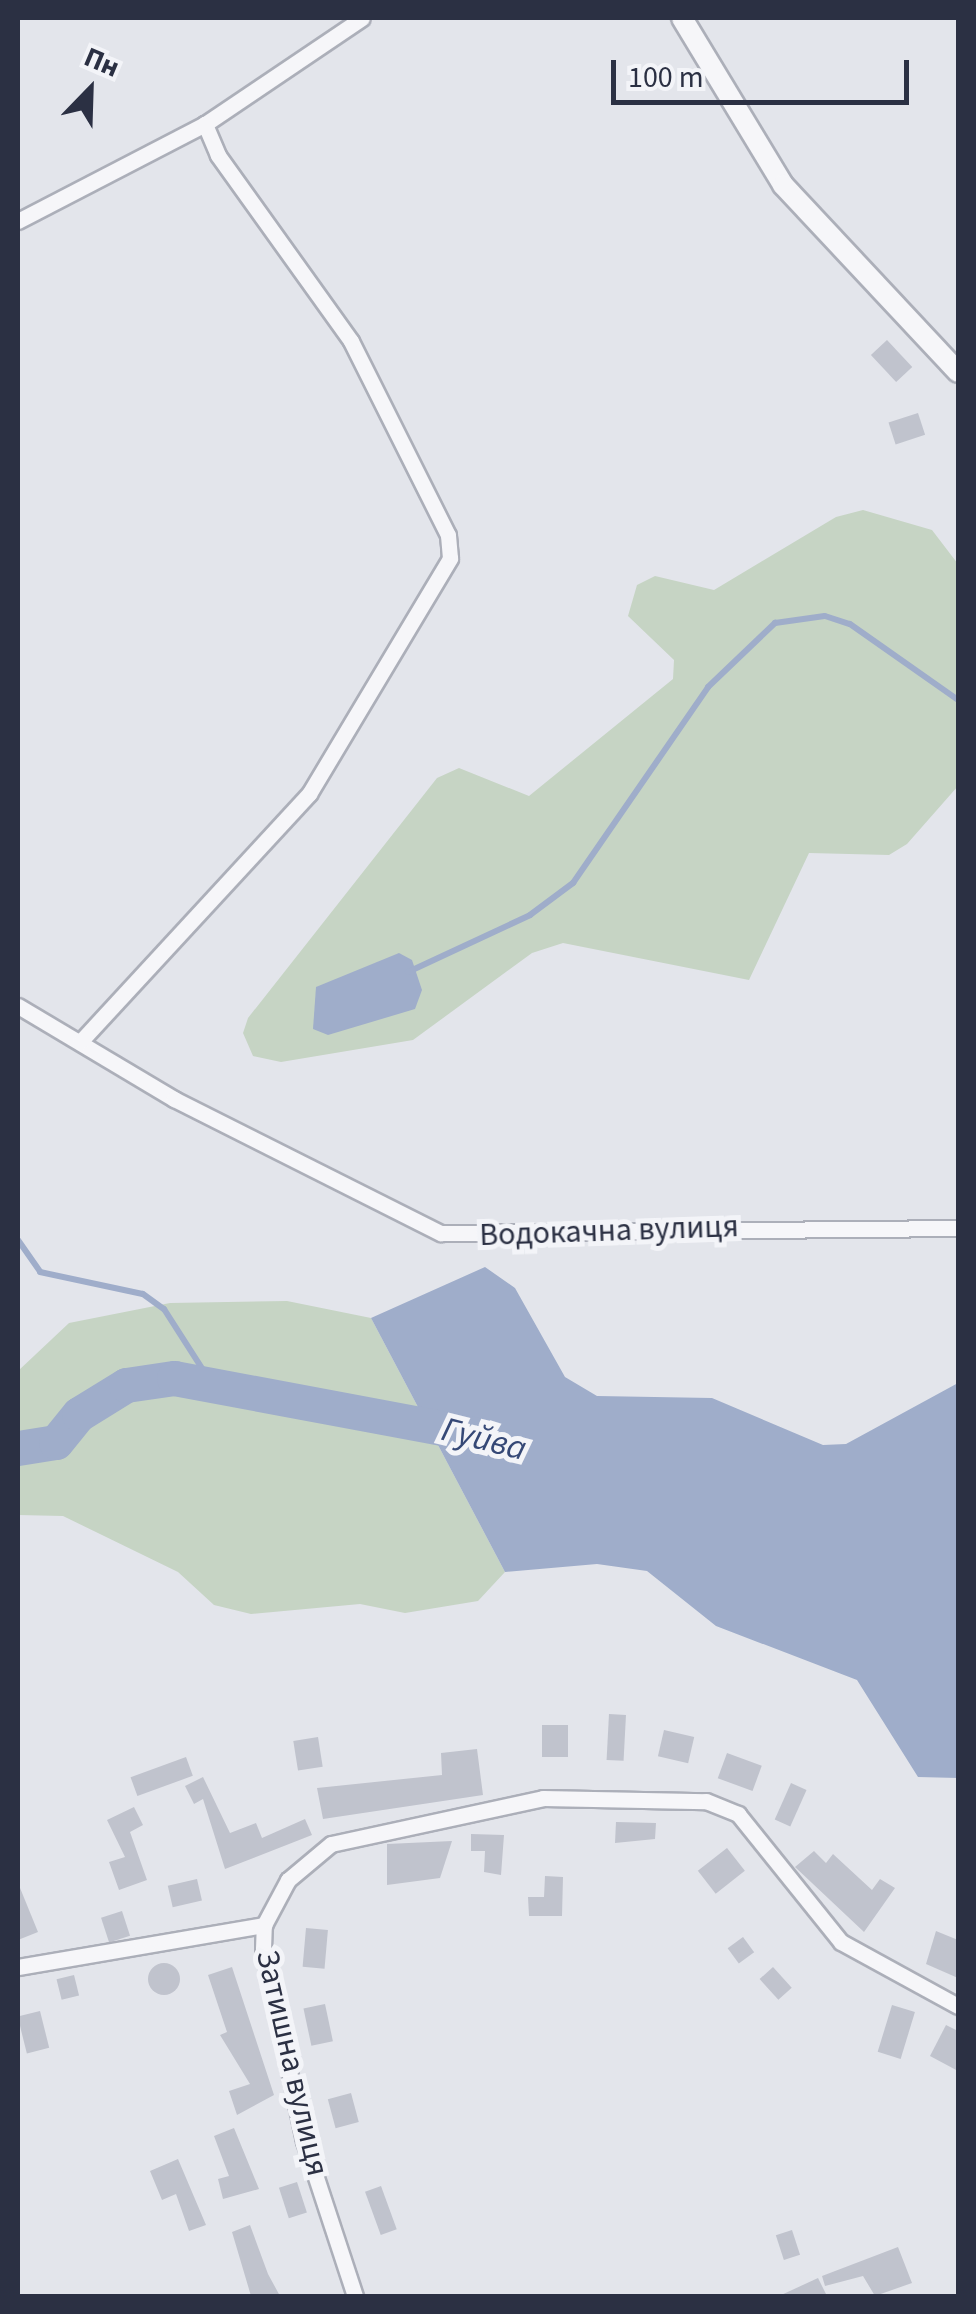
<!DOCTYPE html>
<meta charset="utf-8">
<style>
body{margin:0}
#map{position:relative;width:976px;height:2314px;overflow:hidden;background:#e3e5eb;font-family:"Source Sans 3",sans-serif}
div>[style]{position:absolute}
.green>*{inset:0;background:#c6d4c4}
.water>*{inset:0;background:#9fadca}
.stream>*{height:6px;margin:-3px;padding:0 3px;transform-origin:3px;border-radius:3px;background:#9fadca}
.river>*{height:35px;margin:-17.5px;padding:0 17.5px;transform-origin:17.5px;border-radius:17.5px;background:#9fadca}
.building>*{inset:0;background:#c0c3cd;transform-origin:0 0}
.round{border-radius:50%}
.roads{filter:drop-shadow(2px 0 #acafb9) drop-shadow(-2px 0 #acafb9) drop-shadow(0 2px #acafb9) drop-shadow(0 -2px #acafb9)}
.minor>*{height:15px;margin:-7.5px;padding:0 7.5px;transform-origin:7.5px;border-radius:7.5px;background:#f6f6f9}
.tertiary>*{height:20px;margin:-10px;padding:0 10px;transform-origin:10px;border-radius:10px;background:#f6f6f9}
span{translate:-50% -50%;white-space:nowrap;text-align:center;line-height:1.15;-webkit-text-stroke:10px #f3f4f8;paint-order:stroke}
.street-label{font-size:32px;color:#2b3043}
.water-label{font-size:35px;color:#354876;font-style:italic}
.frame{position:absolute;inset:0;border:20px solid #2b3043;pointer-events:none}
.north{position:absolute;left:40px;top:40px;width:100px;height:100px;-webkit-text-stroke:8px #f3f4f8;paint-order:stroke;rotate:23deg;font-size:28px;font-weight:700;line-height:40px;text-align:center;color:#2b3043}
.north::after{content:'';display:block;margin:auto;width:35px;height:45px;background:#2b3043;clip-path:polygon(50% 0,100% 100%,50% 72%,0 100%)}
.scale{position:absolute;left:611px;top:60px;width:298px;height:45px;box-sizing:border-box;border:5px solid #2b3043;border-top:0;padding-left:12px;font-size:30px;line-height:35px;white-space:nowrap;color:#2b3043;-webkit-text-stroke:8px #f3f4f8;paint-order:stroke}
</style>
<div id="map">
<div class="green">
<div style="clip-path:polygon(863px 510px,932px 530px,958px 564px,958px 786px,907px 844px,889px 855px,809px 853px,749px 980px,563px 943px,532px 953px,413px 1040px,281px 1062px,253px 1056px,243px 1033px,248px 1018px,437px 778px,459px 768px,529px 796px,673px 679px,674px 660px,628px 616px,637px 585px,655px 576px,714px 590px,836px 517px)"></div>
<div style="clip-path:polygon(287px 1301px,371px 1318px,505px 1572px,478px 1601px,405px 1613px,360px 1604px,251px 1614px,214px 1605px,178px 1572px,63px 1516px,18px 1515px,18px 1371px,69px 1323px,170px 1303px)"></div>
</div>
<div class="water">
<div style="clip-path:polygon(399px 953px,412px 960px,422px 990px,415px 1009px,328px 1035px,313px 1029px,316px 987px)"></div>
<div style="clip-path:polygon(485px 1267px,515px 1288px,565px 1377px,597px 1396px,712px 1398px,823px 1445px,846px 1444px,958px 1383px,958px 1778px,918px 1777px,857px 1680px,716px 1626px,647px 1571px,597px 1564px,505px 1572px,371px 1318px)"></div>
</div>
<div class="stream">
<div style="left:408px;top:972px;width:135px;rotate:-25deg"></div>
<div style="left:530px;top:915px;width:54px;rotate:-36.7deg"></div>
<div style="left:573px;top:883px;width:238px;rotate:-55.4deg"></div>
<div style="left:708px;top:687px;width:93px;rotate:-43.7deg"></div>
<div style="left:775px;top:623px;width:50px;rotate:-8deg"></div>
<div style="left:825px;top:616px;width:26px;rotate:18deg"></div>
<div style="left:850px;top:624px;width:132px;rotate:35.1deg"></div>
<div style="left:18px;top:1240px;width:39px;rotate:55deg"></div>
<div style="left:40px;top:1272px;width:105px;rotate:12.1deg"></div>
<div style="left:143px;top:1294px;width:26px;rotate:36deg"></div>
<div style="left:164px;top:1309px;width:89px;rotate:57.4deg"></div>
</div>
<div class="river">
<div style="left:18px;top:1448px;width:38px;rotate:-9deg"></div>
<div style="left:56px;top:1442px;width:36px;rotate:-51deg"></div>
<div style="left:79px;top:1414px;width:55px;rotate:-31.7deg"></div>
<div style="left:126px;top:1385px;width:49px;rotate:-8.3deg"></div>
<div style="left:174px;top:1378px;width:304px;rotate:10.6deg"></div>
</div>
<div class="building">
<div style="left:887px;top:340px;width:37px;height:22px;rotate:47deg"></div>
<div style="left:918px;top:413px;width:23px;height:31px;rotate:72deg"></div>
<div style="left:609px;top:1714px;width:17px;height:46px;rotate:3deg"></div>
<div style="left:542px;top:1725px;width:26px;height:32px"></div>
<div style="left:664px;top:1730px;width:31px;height:27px;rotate:13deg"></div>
<div style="left:318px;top:1737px;width:30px;height:25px;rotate:81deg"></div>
<div style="clip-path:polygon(477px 1749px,483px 1795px,323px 1819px,317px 1788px,442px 1775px,441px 1753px)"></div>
<div style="left:727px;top:1753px;width:37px;height:27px;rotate:20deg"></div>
<div style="left:186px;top:1757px;width:20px;height:59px;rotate:70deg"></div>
<div style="clip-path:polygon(203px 1777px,230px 1833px,256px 1823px,262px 1838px,305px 1819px,312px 1835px,225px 1869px,203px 1799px,194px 1804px,185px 1786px)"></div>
<div style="left:791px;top:1783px;width:17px;height:40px;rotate:24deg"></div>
<div style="clip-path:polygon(134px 1807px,143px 1825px,130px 1832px,147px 1880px,119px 1890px,109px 1862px,125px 1857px,107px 1820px)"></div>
<div style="clip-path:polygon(616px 1822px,656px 1823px,655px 1839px,615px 1843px)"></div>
<div style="clip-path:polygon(471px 1834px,504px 1835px,501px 1875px,484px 1872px,485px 1851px,471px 1851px)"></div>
<div style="clip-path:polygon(452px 1841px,440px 1878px,387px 1885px,387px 1844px)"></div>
<div style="left:727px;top:1848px;width:29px;height:37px;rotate:52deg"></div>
<div style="clip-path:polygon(814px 1851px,826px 1863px,833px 1854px,872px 1890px,880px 1879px,895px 1888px,864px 1932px,795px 1867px)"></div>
<div style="clip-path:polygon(545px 1876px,563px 1877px,562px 1916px,529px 1916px,528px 1897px,544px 1897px)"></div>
<div style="left:197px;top:1879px;width:22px;height:30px;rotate:77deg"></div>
<div style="clip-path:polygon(18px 1883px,38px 1932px,18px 1940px)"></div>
<div style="left:122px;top:1911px;width:26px;height:22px;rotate:72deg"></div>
<div style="left:306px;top:1928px;width:22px;height:39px;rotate:5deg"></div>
<div style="clip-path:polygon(936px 1931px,958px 1940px,958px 1978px,926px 1964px)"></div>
<div style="left:743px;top:1937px;width:19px;height:19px;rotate:54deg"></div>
<div class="round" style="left:148px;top:1963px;width:32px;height:32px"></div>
<div style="clip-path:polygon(232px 1967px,274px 2095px,237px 2115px,229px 2091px,250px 2084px,220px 2035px,227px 2032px,208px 1975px)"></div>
<div style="left:773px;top:1967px;width:28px;height:18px;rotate:48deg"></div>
<div style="left:74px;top:1975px;width:21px;height:18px;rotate:76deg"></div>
<div style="left:325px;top:2004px;width:38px;height:22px;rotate:78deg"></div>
<div style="left:892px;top:2005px;width:24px;height:49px;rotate:17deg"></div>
<div style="left:40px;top:2011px;width:38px;height:23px;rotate:76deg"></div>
<div style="clip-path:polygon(946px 2025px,958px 2031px,958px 2071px,930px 2056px)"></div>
<div style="left:351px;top:2093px;width:30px;height:24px;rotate:75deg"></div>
<div style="clip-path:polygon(234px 2128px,259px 2189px,223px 2199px,218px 2179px,229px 2176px,214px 2136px)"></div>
<div style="clip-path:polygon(178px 2159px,206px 2225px,189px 2231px,176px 2194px,162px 2200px,150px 2171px)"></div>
<div style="left:297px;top:2182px;width:32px;height:19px;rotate:72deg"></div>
<div style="left:381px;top:2186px;width:46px;height:17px;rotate:70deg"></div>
<div style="clip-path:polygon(250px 2225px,268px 2274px,280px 2296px,251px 2296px,232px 2232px)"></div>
<div style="left:792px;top:2230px;width:26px;height:17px;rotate:72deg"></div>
<div style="clip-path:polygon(898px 2247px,912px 2283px,875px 2296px,863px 2276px,825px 2286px,822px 2276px)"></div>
<div style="clip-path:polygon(818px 2278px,827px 2296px,779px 2296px)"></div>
</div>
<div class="roads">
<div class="minor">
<div style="left:18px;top:221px;width:211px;rotate:-27.4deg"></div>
<div style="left:205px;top:124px;width:189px;rotate:-34deg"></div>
<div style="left:18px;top:1006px;width:182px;rotate:30.8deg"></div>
<div style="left:174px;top:1099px;width:299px;rotate:26.7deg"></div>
<div style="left:441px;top:1233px;width:517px;rotate:-0.55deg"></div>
<div style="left:80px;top:1042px;width:338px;rotate:-47.3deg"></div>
<div style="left:309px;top:794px;width:275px;rotate:-59.1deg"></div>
<div style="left:450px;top:558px;width:23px;rotate:-95deg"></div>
<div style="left:448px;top:535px;width:217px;rotate:-116.6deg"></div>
<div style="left:351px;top:341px;width:229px;rotate:-125.6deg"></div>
<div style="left:218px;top:155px;width:34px;rotate:-113deg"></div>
<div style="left:18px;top:1967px;width:250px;rotate:-9.7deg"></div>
<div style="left:355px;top:2296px;width:163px;rotate:-108.2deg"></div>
<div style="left:304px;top:2141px;width:196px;rotate:-102.1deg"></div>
<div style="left:263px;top:1949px;width:24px;rotate:-88deg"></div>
<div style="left:264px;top:1925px;width:51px;rotate:-61.9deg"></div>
<div style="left:288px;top:1880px;width:56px;rotate:-39.9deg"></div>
<div style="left:331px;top:1844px;width:217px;rotate:-12.2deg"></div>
<div style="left:543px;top:1798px;width:163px;rotate:1.1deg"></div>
<div style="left:706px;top:1801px;width:35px;rotate:22deg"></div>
<div style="left:738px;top:1814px;width:164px;rotate:51.2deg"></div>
<div style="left:841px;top:1942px;width:133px;rotate:28.7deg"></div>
</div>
<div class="tertiary">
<div style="left:682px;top:18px;width:195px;rotate:58.8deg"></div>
<div style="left:783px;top:185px;width:256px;rotate:46.9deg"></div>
</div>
</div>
<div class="street-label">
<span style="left:609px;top:1231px;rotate:-2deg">Водокачна вулиця</span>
<span style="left:292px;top:2063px;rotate:77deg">Затишна вулиця</span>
</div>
<div class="water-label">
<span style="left:484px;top:1439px;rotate:14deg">Гуйва</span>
</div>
<div class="frame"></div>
<div class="north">Пн</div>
<div class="scale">100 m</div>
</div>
